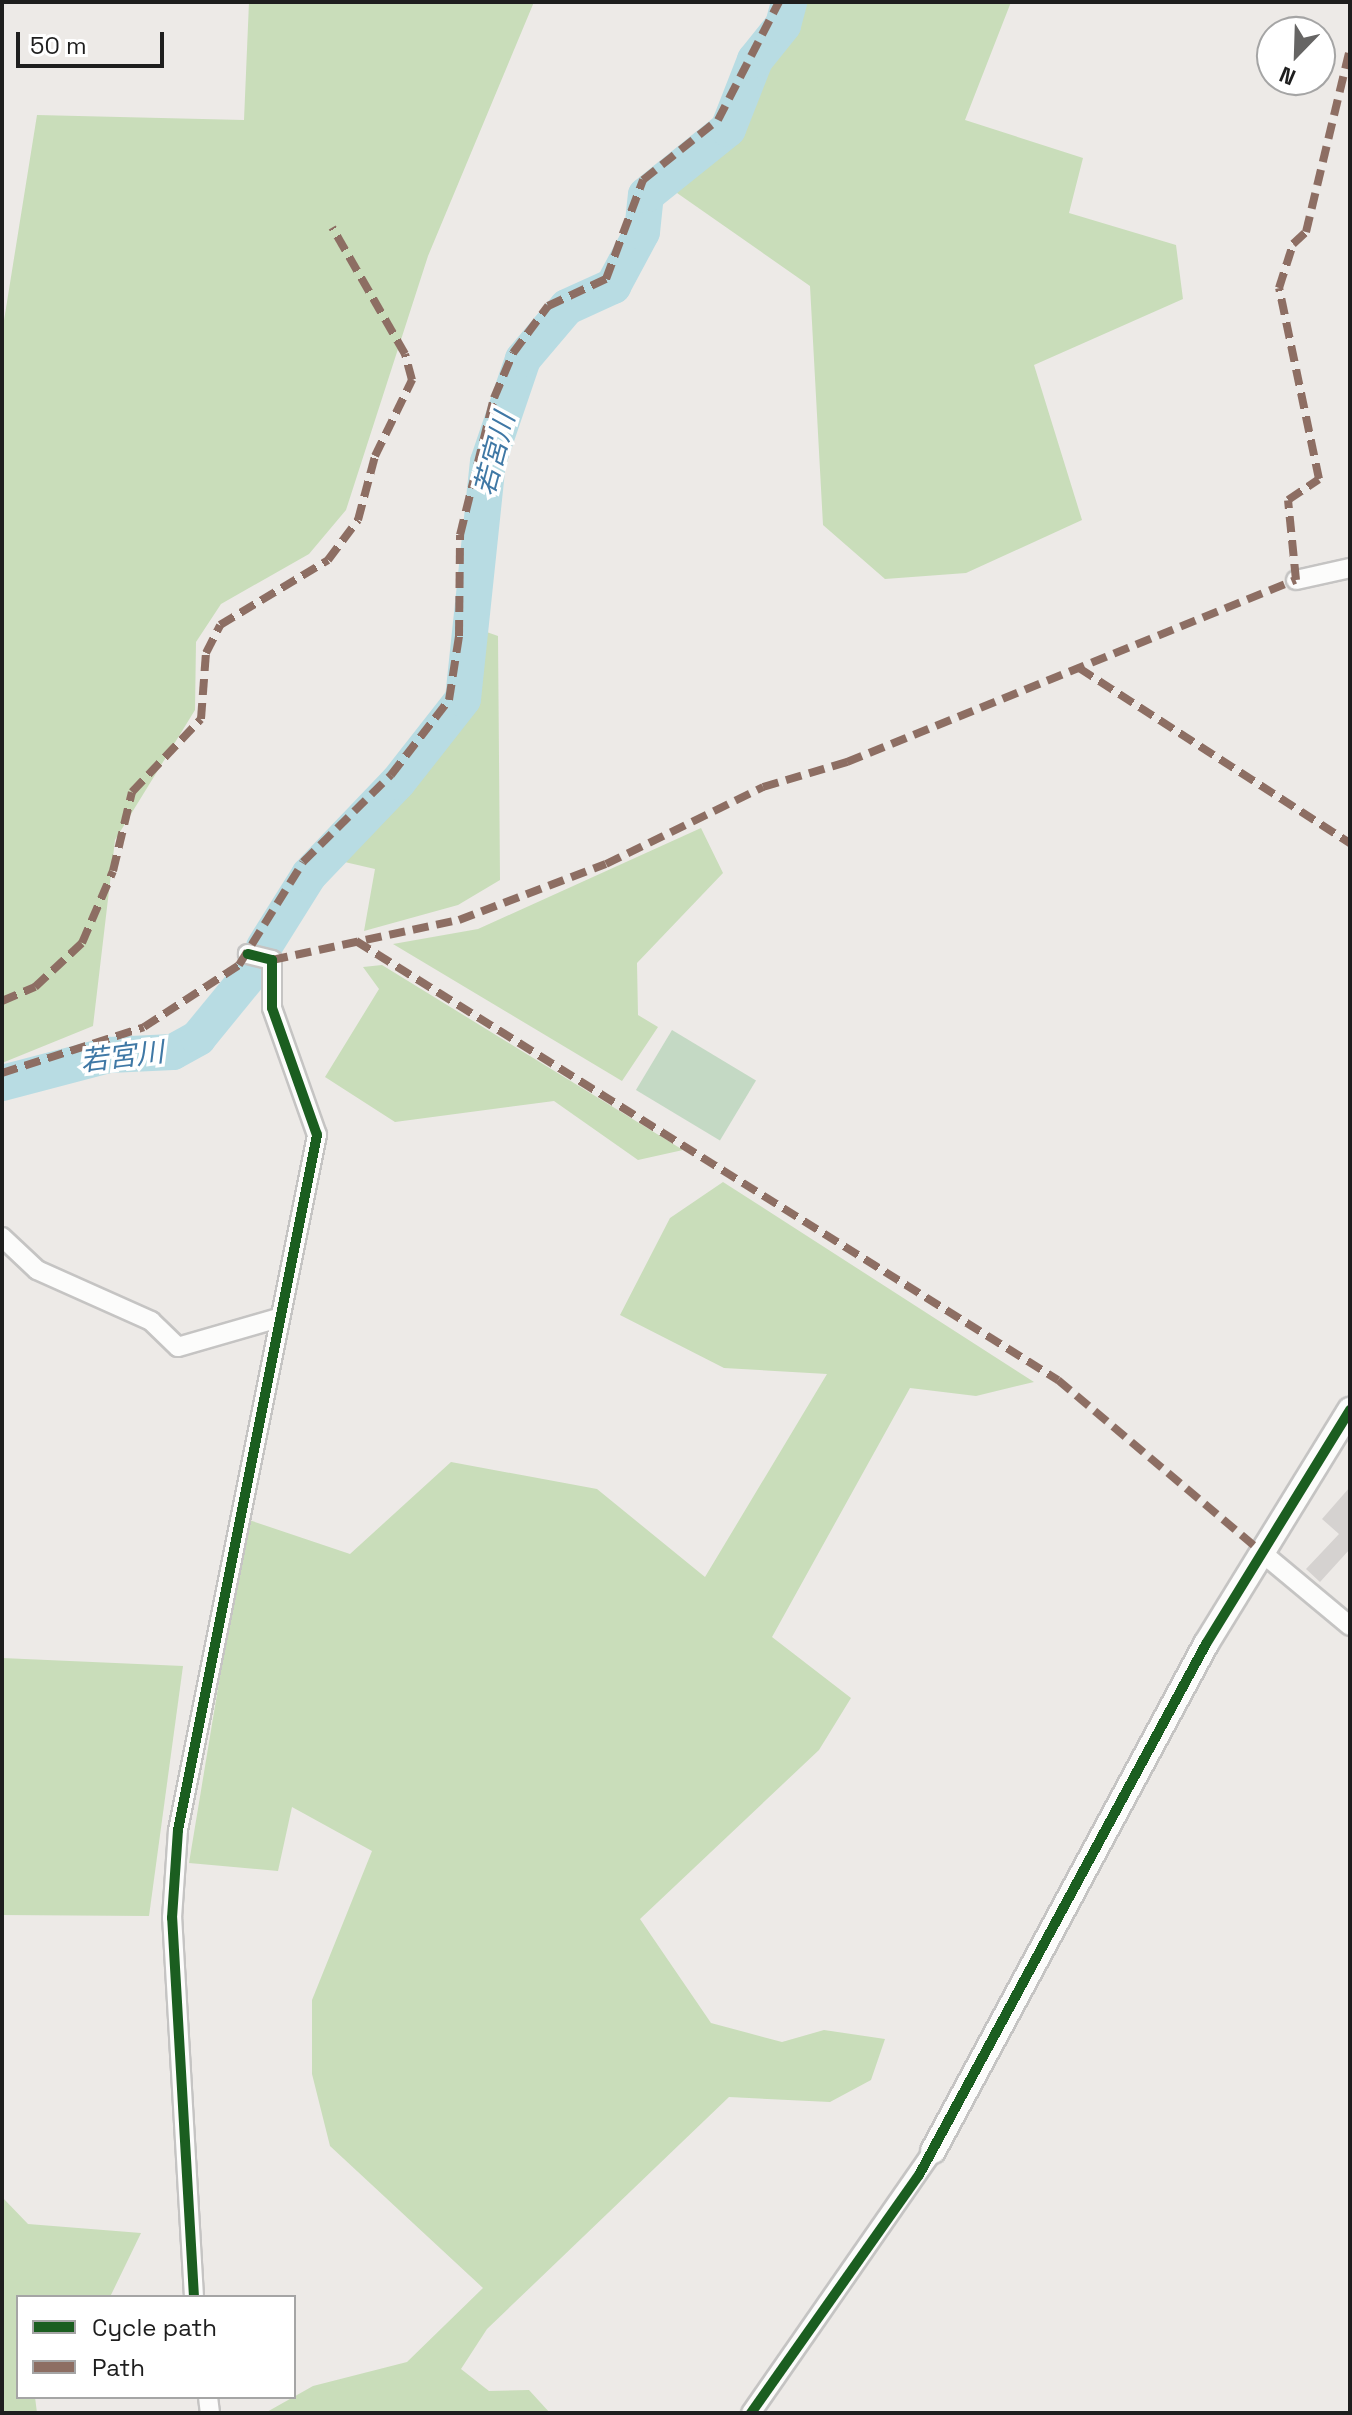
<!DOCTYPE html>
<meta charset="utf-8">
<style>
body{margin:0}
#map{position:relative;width:1352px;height:2415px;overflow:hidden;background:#edeae7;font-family:"Space Grotesk","Noto Sans JP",sans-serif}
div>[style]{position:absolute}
.forest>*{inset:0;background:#c9ddba}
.cemetery>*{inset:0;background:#c4d9c4;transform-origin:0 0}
.river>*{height:36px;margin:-18px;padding:0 18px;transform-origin:18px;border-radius:18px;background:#b8dce3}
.building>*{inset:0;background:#d5d2d0}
.roads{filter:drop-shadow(2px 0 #c5c4c3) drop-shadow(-2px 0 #c5c4c3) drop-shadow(0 2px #c5c4c3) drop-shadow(0 -2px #c5c4c3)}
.minor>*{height:18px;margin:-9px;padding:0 9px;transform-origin:9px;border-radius:9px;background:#fcfcfb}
.tertiary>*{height:24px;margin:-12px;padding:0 12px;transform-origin:12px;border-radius:12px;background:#fcfcfb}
.quiet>*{height:8px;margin-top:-4px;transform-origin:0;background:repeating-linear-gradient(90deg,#8d6e63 0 16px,transparent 0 24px)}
.cycleway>*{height:10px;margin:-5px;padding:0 5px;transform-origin:5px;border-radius:5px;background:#1b5e20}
span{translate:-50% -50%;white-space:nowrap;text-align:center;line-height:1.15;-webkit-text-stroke:7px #fff;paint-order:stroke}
.water-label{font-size:28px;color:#3f78a5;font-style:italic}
.frame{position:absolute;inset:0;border:4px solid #1e1e1e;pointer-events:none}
.legend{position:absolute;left:16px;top:2295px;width:280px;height:104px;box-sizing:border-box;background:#fff;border:2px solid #a5a5a5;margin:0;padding:10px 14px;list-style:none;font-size:24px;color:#1e1e1e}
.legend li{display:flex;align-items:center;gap:16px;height:40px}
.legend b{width:40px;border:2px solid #a5a5a5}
.north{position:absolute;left:1256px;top:16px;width:80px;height:80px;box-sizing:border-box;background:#fff;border:2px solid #a5a5a5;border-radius:50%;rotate:203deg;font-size:22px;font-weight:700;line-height:32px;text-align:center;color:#1e1e1e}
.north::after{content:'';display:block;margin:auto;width:28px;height:36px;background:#666564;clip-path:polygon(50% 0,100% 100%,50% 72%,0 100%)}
.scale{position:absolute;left:16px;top:32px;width:148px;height:36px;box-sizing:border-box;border:4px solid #1e1e1e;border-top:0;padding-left:10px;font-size:24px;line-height:28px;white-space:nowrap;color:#1e1e1e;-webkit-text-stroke:6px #fff;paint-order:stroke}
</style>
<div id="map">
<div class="forest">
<div style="clip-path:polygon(249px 2px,534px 2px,428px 256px,346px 510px,309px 554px,221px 604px,196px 642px,195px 710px,115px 840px,93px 1026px,2px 1063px,2px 333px,37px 115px,244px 120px)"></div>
<div style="clip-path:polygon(797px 2px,1011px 2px,965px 120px,1083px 158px,1069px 213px,1176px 245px,1183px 299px,1034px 365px,1082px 520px,966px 573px,885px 579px,823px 525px,810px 286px,667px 186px,749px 115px,757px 71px,790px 27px)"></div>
<div style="clip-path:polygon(481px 630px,498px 636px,500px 880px,458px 905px,364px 931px,375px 869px,336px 860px,462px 726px,475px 695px)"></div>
<div style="clip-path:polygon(701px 828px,723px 873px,637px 963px,638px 1015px,658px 1027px,622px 1081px,393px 944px,478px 929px)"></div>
<div style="clip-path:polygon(382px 965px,683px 1150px,638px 1160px,554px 1101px,395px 1122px,325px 1077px,379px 989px,363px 967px)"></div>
<div style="clip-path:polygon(723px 1182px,1034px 1382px,976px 1396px,910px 1388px,772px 1637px,851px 1698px,819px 1750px,640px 1919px,711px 2023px,782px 2042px,824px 2030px,885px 2039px,871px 2080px,830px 2102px,729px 2097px,487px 2329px,461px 2369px,489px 2391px,529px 2390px,550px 2413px,265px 2413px,313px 2386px,407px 2362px,483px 2288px,330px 2146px,312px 2074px,312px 2000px,372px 1851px,292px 1807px,278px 1871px,189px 1863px,246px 1519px,350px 1554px,451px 1462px,597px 1489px,705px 1577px,827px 1374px,724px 1368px,620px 1315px,670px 1218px)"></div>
<div style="clip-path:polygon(2px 1658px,183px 1666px,149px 1916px,2px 1915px)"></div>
<div style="clip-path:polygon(2px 2197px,28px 2224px,141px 2233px,110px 2297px,18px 2297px,18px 2397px,35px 2397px,37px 2413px,2px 2413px)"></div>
</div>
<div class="cemetery">
<div style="left:672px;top:1030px;width:98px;height:70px;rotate:31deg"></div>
</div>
<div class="river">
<div style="left:264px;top:947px;width:85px;rotate:-58deg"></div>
<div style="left:309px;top:875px;width:129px;rotate:-46.3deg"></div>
<div style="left:398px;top:782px;width:105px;rotate:-51.9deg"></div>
<div style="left:463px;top:699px;width:238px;rotate:-84deg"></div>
<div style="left:488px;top:462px;width:109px;rotate:-71.2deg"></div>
<div style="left:523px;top:359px;width:68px;rotate:-49.8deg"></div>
<div style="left:567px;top:307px;width:51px;rotate:-24.5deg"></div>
<div style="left:613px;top:286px;width:61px;rotate:-61.8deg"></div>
<div style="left:642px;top:232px;width:37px;rotate:-84deg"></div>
<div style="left:646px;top:195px;width:105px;rotate:-38.8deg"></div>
<div style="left:728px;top:129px;width:74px;rotate:-68.6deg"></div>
<div style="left:755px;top:60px;width:45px;rotate:-51.3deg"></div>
<div style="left:783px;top:25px;width:24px;rotate:-75deg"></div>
<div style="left:2px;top:1083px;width:111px;rotate:-14.7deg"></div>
<div style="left:109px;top:1055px;width:64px;rotate:-2.7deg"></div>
<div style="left:173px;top:1052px;width:29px;rotate:-29deg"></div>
<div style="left:198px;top:1038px;width:93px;rotate:-50.7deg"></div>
</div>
<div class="building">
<div style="clip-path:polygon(1350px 1487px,1350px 1549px,1320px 1582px,1306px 1569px,1339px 1534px,1322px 1519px)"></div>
</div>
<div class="roads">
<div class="minor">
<div style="left:1296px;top:580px;width:55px;rotate:-12.5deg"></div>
<div style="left:2px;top:1237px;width:48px;rotate:43.3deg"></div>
<div style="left:37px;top:1270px;width:125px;rotate:24.1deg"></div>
<div style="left:151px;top:1321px;width:37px;rotate:44deg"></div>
<div style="left:178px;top:1347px;width:101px;rotate:-16.1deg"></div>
<div style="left:1260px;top:1551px;width:117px;rotate:39.8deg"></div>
<div style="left:194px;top:2297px;width:380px;rotate:-93.3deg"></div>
<div style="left:172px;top:1918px;width:88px;rotate:-86.1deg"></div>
<div style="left:178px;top:1830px;width:709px;rotate:-78.69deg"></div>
<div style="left:317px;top:1135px;width:135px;rotate:-109.5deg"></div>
<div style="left:272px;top:1008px;width:48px;rotate:-90deg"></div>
<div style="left:272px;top:960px;width:25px;rotate:-166deg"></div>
<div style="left:208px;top:2397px;width:16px;rotate:83deg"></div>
<div style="left:751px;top:2413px;width:319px;rotate:-55.2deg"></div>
</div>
<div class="tertiary">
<div style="left:933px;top:2151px;width:576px;rotate:-61.7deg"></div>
<div style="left:1206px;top:1644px;width:275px;rotate:-58.4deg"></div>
</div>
</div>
<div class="quiet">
<div style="left:1079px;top:668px;width:323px;rotate:32.9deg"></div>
<div style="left:356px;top:941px;width:828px;rotate:32.02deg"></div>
<div style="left:1058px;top:1380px;width:265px;rotate:40.2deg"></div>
<div style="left:272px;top:960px;width:191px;rotate:-12.1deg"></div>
<div style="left:459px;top:920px;width:157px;rotate:-20.9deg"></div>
<div style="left:606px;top:864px;width:175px;rotate:-26.1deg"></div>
<div style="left:763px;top:787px;width:88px;rotate:-16.6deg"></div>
<div style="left:847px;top:762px;width:484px;rotate:-22.1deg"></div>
<div style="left:1296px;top:580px;width:80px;rotate:-95.7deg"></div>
<div style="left:1288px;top:500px;width:37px;rotate:-34deg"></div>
<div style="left:1319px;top:479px;width:195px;rotate:-101.8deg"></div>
<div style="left:1279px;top:288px;width:46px;rotate:-72.3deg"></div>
<div style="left:1293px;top:244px;width:18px;rotate:-43deg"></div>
<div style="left:1306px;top:232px;width:188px;rotate:-76.5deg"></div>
<div style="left:2px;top:1001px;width:36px;rotate:-23deg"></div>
<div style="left:35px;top:987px;width:64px;rotate:-43.1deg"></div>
<div style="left:82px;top:943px;width:78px;rotate:-66.7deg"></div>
<div style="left:113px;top:871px;width:81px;rotate:-76.5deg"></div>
<div style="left:132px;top:792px;width:100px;rotate:-46.6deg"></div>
<div style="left:201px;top:719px;width:66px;rotate:-85.7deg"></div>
<div style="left:206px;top:653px;width:31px;rotate:-63deg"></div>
<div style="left:220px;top:625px;width:126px;rotate:-31deg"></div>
<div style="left:328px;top:560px;width:50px;rotate:-53.1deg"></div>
<div style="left:358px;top:520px;width:66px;rotate:-75.1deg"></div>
<div style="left:375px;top:456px;width:85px;rotate:-64deg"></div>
<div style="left:412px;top:380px;width:27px;rotate:-105deg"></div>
<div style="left:405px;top:354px;width:146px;rotate:-119.9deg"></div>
<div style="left:2px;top:1073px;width:149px;rotate:-17.9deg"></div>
<div style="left:144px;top:1027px;width:113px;rotate:-33.1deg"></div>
<div style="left:239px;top:965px;width:121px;rotate:-58.1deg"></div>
<div style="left:303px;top:862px;width:124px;rotate:-44.7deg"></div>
<div style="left:391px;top:775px;width:95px;rotate:-52.3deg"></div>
<div style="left:449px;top:700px;width:65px;rotate:-81.1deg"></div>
<div style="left:459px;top:636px;width:101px;rotate:-89.4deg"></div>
<div style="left:460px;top:535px;width:141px;rotate:-76.1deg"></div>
<div style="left:494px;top:398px;width:49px;rotate:-67.1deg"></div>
<div style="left:513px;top:353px;width:59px;rotate:-53.3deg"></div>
<div style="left:548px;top:306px;width:64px;rotate:-25deg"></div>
<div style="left:606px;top:279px;width:106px;rotate:-69.5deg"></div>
<div style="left:643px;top:180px;width:96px;rotate:-38.7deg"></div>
<div style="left:718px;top:120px;width:133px;rotate:-62.7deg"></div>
</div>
<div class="cycleway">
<div style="left:194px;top:2297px;width:380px;rotate:-93.3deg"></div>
<div style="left:172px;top:1918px;width:88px;rotate:-86.1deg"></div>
<div style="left:178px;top:1830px;width:709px;rotate:-78.69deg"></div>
<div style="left:317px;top:1135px;width:135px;rotate:-109.5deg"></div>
<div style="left:272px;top:1008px;width:48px;rotate:-90deg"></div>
<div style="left:272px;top:960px;width:25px;rotate:-166deg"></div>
<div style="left:751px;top:2413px;width:291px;rotate:-54.8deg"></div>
<div style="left:919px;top:2175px;width:604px;rotate:-61.61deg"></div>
<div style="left:1206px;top:1644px;width:275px;rotate:-58.4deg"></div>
</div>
<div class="water-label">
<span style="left:494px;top:454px;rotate:-75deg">若宮川</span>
<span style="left:122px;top:1056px;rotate:-7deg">若宮川</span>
</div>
<div class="frame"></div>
<ul class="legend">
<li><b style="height:10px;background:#1b5e20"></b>Cycle path</li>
<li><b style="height:10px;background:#8d6e63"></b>Path</li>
</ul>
<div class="north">N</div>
<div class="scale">50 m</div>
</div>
